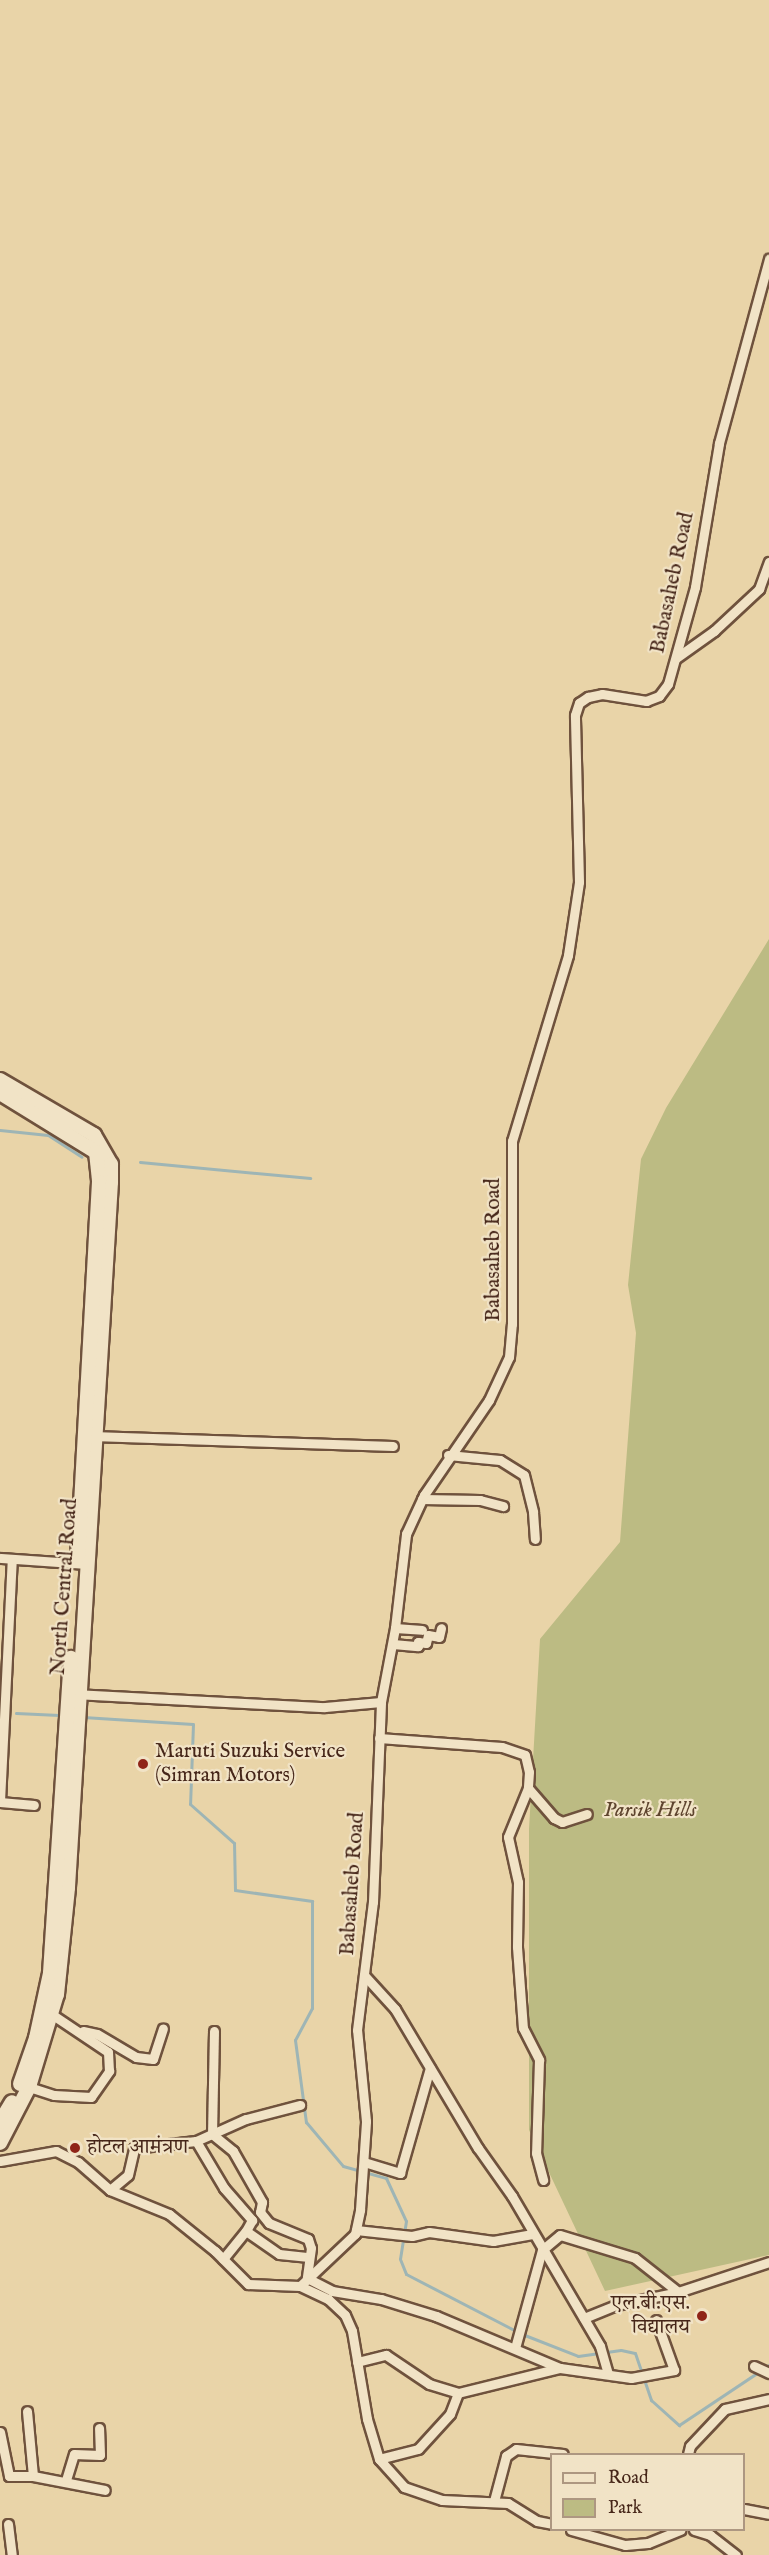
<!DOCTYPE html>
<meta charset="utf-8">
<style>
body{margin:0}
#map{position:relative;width:769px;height:2555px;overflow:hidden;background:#e9d4a8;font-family:"IM FELL English","Noto Serif Devanagari",serif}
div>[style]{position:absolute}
.green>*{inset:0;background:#bcbb83}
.stream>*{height:3px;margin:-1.5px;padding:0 1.5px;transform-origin:1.5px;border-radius:1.5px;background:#9eb5b5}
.roads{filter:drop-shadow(2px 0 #6f523d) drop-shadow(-2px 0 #6f523d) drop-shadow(0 2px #6f523d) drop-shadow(0 -2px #6f523d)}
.minor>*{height:9px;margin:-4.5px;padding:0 4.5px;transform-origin:4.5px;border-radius:4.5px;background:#f1e3c6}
.secondary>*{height:14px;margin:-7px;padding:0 7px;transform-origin:7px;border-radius:7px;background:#f1e3c6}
.dots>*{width:16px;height:16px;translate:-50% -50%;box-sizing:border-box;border:3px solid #f1e3c6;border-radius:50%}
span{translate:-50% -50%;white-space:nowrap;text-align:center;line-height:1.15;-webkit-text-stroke:4.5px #f1e3c6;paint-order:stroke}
.street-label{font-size:21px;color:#462619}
.poi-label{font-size:21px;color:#462619}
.left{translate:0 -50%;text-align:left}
.right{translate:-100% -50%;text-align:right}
.park-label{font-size:21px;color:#5e442e;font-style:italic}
.legend{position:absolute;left:550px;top:2453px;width:195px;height:78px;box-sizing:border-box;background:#f1e3c6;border:2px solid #ad9781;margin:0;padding:8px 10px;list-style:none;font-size:18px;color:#462619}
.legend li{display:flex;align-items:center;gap:12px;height:30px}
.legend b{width:30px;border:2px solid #ad9781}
</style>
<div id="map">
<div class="green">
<div style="clip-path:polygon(769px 939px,769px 2255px,605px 2291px,529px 2130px,529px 1829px,540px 1639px,620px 1542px,636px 1333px,628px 1285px,641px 1159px,666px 1108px)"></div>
</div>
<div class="stream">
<div style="left:0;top:1130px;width:48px;rotate:5.9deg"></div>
<div style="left:48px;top:1135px;width:40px;rotate:32.9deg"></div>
<div style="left:140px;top:1162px;width:171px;rotate:5.4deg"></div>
<div style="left:16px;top:1713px;width:43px;rotate:2.7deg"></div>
<div style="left:83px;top:1717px;width:110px;rotate:3.6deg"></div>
<div style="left:193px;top:1724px;width:80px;rotate:92.1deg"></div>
<div style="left:190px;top:1804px;width:59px;rotate:41.6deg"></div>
<div style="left:234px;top:1843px;width:47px;rotate:88.8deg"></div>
<div style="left:235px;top:1890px;width:78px;rotate:8.1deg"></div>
<div style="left:312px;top:1901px;width:107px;rotate:90deg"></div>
<div style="left:312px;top:2008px;width:36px;rotate:118deg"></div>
<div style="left:295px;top:2040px;width:83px;rotate:82.4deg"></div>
<div style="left:306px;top:2122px;width:57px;rotate:49.9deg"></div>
<div style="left:343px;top:2166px;width:45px;rotate:15.6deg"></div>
<div style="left:386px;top:2178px;width:47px;rotate:65.1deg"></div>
<div style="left:406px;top:2221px;width:38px;rotate:99deg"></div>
<div style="left:400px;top:2259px;width:16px;rotate:68deg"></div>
<div style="left:406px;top:2274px;width:124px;rotate:27.4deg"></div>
<div style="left:522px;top:2334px;width:60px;rotate:21.4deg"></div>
<div style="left:578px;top:2356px;width:43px;rotate:-7.9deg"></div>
<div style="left:621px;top:2350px;width:14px;rotate:12deg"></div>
<div style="left:635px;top:2353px;width:50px;rotate:71.2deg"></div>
<div style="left:651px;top:2400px;width:38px;rotate:42deg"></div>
<div style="left:679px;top:2425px;width:108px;rotate:-33.7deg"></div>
</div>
<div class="roads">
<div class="minor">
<div style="left:676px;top:658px;width:47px;rotate:-35.4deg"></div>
<div style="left:714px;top:631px;width:62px;rotate:-43deg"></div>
<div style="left:759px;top:589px;width:29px;rotate:-70deg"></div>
<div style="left:92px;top:1436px;width:301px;rotate:1.9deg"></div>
<div style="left:448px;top:1455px;width:52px;rotate:5.5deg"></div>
<div style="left:500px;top:1460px;width:28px;rotate:32deg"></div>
<div style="left:524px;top:1475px;width:38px;rotate:76deg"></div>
<div style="left:533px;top:1512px;width:27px;rotate:86deg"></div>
<div style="left:422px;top:1499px;width:58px;rotate:1deg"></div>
<div style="left:480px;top:1500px;width:24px;rotate:15deg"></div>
<div style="left:0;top:1558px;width:86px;rotate:4deg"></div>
<div style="left:395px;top:1628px;width:27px;rotate:4deg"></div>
<div style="left:393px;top:1644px;width:25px;rotate:5deg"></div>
<div style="left:418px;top:1646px;width:4px;rotate:-90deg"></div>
<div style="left:418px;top:1642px;width:8px;rotate:7deg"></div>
<div style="left:426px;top:1643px;width:8px;rotate:-76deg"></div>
<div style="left:428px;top:1635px;width:11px;rotate:10deg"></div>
<div style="left:439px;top:1637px;width:9px;rotate:-77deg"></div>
<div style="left:74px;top:1694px;width:251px;rotate:3deg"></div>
<div style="left:325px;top:1707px;width:56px;rotate:-5.1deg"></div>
<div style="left:379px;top:1738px;width:123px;rotate:4.2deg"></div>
<div style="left:502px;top:1747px;width:24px;rotate:19deg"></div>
<div style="left:525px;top:1755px;width:17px;rotate:77deg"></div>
<div style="left:529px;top:1772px;width:16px;rotate:94deg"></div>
<div style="left:528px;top:1788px;width:53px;rotate:112.2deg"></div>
<div style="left:508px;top:1837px;width:46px;rotate:77.5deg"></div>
<div style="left:518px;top:1882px;width:65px;rotate:90.9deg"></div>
<div style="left:517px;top:1947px;width:81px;rotate:85.8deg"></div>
<div style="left:523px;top:2028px;width:36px;rotate:63deg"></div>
<div style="left:539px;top:2060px;width:93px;rotate:91.8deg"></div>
<div style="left:536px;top:2153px;width:28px;rotate:75deg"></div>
<div style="left:528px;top:1788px;width:40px;rotate:49deg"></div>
<div style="left:554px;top:1818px;width:9px;rotate:27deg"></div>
<div style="left:562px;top:1822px;width:26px;rotate:-18deg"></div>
<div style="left:0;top:1801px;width:242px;rotate:-87.2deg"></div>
<div style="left:0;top:1802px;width:34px;rotate:5deg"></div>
<div style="left:364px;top:1975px;width:46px;rotate:47.6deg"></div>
<div style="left:395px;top:2009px;width:162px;rotate:59.2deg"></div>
<div style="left:478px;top:2148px;width:59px;rotate:54.7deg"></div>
<div style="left:512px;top:2196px;width:174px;rotate:59.6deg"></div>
<div style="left:600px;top:2346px;width:29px;rotate:74deg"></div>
<div style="left:83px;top:2031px;width:14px;rotate:12deg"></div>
<div style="left:97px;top:2034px;width:45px;rotate:30.5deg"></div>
<div style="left:136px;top:2057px;width:17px;rotate:7deg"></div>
<div style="left:153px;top:2059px;width:32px;rotate:-72deg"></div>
<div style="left:214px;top:2031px;width:103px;rotate:91.1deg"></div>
<div style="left:212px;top:2134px;width:37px;rotate:-24deg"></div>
<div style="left:246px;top:2119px;width:56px;rotate:-14.5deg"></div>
<div style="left:29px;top:2087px;width:26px;rotate:18deg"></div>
<div style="left:54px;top:2095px;width:37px;rotate:3deg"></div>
<div style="left:91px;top:2097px;width:32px;rotate:-55deg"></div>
<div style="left:109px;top:2071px;width:19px;rotate:-93deg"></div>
<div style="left:108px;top:2052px;width:66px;rotate:-146.1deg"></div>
<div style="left:196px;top:2141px;width:55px;rotate:59.2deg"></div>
<div style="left:224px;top:2188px;width:43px;rotate:48.8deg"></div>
<div style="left:252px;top:2220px;width:13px;rotate:119deg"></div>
<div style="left:246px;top:2231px;width:40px;rotate:34.9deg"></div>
<div style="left:279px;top:2254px;width:30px;rotate:6deg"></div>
<div style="left:0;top:2161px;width:57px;rotate:-10.1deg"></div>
<div style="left:56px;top:2151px;width:25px;rotate:27deg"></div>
<div style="left:78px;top:2162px;width:43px;rotate:41.2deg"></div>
<div style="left:110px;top:2190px;width:64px;rotate:22.1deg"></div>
<div style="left:169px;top:2214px;width:59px;rotate:38.8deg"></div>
<div style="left:215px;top:2251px;width:47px;rotate:45deg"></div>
<div style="left:248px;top:2284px;width:52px;rotate:2.2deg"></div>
<div style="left:300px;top:2286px;width:31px;rotate:25deg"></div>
<div style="left:328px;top:2299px;width:23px;rotate:43deg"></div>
<div style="left:345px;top:2315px;width:17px;rotate:66deg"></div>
<div style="left:352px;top:2331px;width:89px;rotate:80.3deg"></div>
<div style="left:367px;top:2419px;width:42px;rotate:73.3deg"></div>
<div style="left:379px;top:2459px;width:38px;rotate:48deg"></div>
<div style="left:404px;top:2487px;width:40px;rotate:18.9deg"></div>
<div style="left:442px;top:2500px;width:66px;rotate:2.6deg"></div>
<div style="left:508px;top:2503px;width:34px;rotate:32deg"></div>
<div style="left:537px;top:2521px;width:15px;rotate:11deg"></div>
<div style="left:364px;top:2162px;width:38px;rotate:17deg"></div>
<div style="left:400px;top:2173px;width:109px;rotate:-74.1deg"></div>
<div style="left:110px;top:2190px;width:23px;rotate:-40deg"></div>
<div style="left:128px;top:2175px;width:28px;rotate:-77deg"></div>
<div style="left:134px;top:2148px;width:62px;rotate:-6.4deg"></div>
<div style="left:196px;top:2141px;width:17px;rotate:-24deg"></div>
<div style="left:212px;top:2134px;width:27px;rotate:39deg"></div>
<div style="left:233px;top:2151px;width:59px;rotate:60.4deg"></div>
<div style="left:262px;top:2202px;width:10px;rotate:101deg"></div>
<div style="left:260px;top:2212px;width:14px;rotate:51deg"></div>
<div style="left:269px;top:2223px;width:42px;rotate:22.3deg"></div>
<div style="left:308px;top:2239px;width:9px;rotate:72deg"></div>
<div style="left:311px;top:2248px;width:30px;rotate:98deg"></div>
<div style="left:307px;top:2278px;width:28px;rotate:27deg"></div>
<div style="left:332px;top:2291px;width:50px;rotate:9.3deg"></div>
<div style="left:381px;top:2299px;width:58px;rotate:17.2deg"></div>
<div style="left:436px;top:2316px;width:134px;rotate:22.8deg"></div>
<div style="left:560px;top:2368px;width:72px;rotate:8deg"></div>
<div style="left:631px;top:2378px;width:44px;rotate:-10.5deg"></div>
<div style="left:674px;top:2370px;width:53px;rotate:-109.8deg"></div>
<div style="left:356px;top:2230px;width:56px;rotate:6.1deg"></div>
<div style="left:412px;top:2236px;width:17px;rotate:-13deg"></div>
<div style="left:429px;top:2232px;width:65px;rotate:8deg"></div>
<div style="left:493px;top:2241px;width:40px;rotate:-10deg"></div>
<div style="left:223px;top:2259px;width:36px;rotate:-51deg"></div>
<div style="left:300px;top:2286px;width:76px;rotate:-43.4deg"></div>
<div style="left:355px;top:2234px;width:25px;rotate:-78deg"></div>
<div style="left:360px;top:2210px;width:89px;rotate:-86.1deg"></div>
<div style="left:366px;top:2121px;width:91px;rotate:-95.6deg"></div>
<div style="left:357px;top:2030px;width:129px;rotate:-82.9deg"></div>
<div style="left:373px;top:1902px;width:200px;rotate:-87.7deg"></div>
<div style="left:381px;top:1702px;width:75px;rotate:-79.3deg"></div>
<div style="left:395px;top:1628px;width:95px;rotate:-83.3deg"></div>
<div style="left:406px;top:1534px;width:43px;rotate:-65.2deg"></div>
<div style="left:424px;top:1495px;width:115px;rotate:-55.6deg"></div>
<div style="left:489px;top:1400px;width:47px;rotate:-65.1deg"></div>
<div style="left:509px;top:1357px;width:33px;rotate:-85deg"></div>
<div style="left:512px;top:1324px;width:183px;rotate:-90deg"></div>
<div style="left:512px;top:1141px;width:194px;rotate:-73.2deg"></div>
<div style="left:568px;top:955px;width:74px;rotate:-81.4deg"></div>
<div style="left:579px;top:882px;width:167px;rotate:-91.4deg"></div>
<div style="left:575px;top:715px;width:13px;rotate:-72deg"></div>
<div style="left:579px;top:703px;width:11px;rotate:-34deg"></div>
<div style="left:588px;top:697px;width:14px;rotate:-12deg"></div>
<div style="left:602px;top:694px;width:45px;rotate:9deg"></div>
<div style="left:646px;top:701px;width:14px;rotate:-21deg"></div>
<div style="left:659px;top:696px;width:15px;rotate:-53deg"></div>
<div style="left:668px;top:684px;width:101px;rotate:-74.4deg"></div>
<div style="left:695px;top:587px;width:146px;rotate:-80.5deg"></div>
<div style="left:719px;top:443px;width:191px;rotate:-74.8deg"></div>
<div style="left:584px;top:2318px;width:35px;rotate:-22deg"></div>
<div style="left:616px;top:2305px;width:63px;rotate:-11.8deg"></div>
<div style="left:678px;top:2292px;width:96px;rotate:-18.2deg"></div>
<div style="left:515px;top:2348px;width:102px;rotate:-74.6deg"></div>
<div style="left:542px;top:2250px;width:23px;rotate:-40deg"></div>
<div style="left:560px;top:2235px;width:78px;rotate:17deg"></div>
<div style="left:635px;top:2258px;width:55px;rotate:38.3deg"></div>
<div style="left:357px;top:2362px;width:30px;rotate:-14deg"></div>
<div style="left:386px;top:2355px;width:52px;rotate:34deg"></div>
<div style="left:429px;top:2384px;width:30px;rotate:17deg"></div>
<div style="left:458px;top:2393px;width:22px;rotate:111deg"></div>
<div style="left:450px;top:2414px;width:47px;rotate:132.4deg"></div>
<div style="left:418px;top:2449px;width:40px;rotate:165.6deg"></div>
<div style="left:754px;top:2366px;width:17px;rotate:25deg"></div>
<div style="left:458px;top:2393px;width:105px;rotate:-13.8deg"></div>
<div style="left:0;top:2432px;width:45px;rotate:78.4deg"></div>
<div style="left:9px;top:2476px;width:24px"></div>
<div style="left:33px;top:2476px;width:65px;rotate:-95.3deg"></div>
<div style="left:688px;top:2454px;width:8px;rotate:-76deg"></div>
<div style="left:690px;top:2446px;width:51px;rotate:-46.6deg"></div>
<div style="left:725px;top:2409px;width:45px;rotate:-12.8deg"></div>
<div style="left:33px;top:2476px;width:73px;rotate:11deg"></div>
<div style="left:66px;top:2480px;width:27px;rotate:-73deg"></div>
<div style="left:74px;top:2454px;width:26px;rotate:2deg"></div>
<div style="left:100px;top:2455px;width:27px;rotate:-92deg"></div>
<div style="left:494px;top:2501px;width:47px;rotate:-75.1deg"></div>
<div style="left:506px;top:2456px;width:12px;rotate:-35deg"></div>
<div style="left:516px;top:2449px;width:47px;rotate:6.1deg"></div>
<div style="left:744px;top:2509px;width:25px;rotate:11deg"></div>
<div style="left:8px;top:2524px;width:31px;rotate:83deg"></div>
<div style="left:571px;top:2530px;width:56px;rotate:15.5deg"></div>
<div style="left:625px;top:2545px;width:23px;rotate:-5deg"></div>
<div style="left:648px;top:2543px;width:35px;rotate:-22deg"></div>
<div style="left:694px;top:2530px;width:17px;rotate:17deg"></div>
<div style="left:710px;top:2535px;width:33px;rotate:38deg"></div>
</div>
<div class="secondary">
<div style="left:0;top:1080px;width:109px;rotate:30.3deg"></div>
<div style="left:94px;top:1135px;width:34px;rotate:60deg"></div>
<div style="left:111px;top:1164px;width:18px;rotate:90deg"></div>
<div style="left:111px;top:1182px;width:707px;rotate:93.49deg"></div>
<div style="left:68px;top:1888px;width:107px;rotate:95.9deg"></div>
<div style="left:57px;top:1994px;width:97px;rotate:106.8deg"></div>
<div style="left:29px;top:2087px;width:63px;rotate:117.4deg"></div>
<div style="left:0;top:1093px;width:113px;rotate:31.6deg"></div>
<div style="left:96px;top:1152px;width:30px;rotate:84deg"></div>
<div style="left:99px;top:1182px;width:374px;rotate:93.2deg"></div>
<div style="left:20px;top:2084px;width:49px;rotate:-70.8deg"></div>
<div style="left:36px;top:2038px;width:66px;rotate:-77.8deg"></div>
<div style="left:50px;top:1973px;width:316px;rotate:-86.2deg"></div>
<div style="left:0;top:2122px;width:23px;rotate:-59deg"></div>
</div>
</div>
<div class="dots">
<div style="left:143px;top:1764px;background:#8f2418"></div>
<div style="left:75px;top:2148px;background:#8f2418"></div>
<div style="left:702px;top:2316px;background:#8f2418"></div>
</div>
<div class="street-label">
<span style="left:673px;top:583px;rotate:-78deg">Babasaheb Road</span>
<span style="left:494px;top:1250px;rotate:-90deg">Babasaheb Road</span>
<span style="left:65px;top:1587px;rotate:-86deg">North Central Road</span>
<span style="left:353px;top:1884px;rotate:-86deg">Babasaheb Road</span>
</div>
<div class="poi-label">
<span class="left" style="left:155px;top:1764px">Maruti Suzuki Service<br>(Simran Motors)</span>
<span class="left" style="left:87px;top:2148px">होटल आमंत्रण</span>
<span class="right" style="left:690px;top:2316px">एल.बी.एस.<br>विद्यालय</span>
</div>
<div class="park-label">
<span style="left:650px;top:1811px">Parsik Hills</span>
</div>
<ul class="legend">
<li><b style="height:8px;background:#f1e3c6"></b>Road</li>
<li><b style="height:16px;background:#bcbb83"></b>Park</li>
</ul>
</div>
